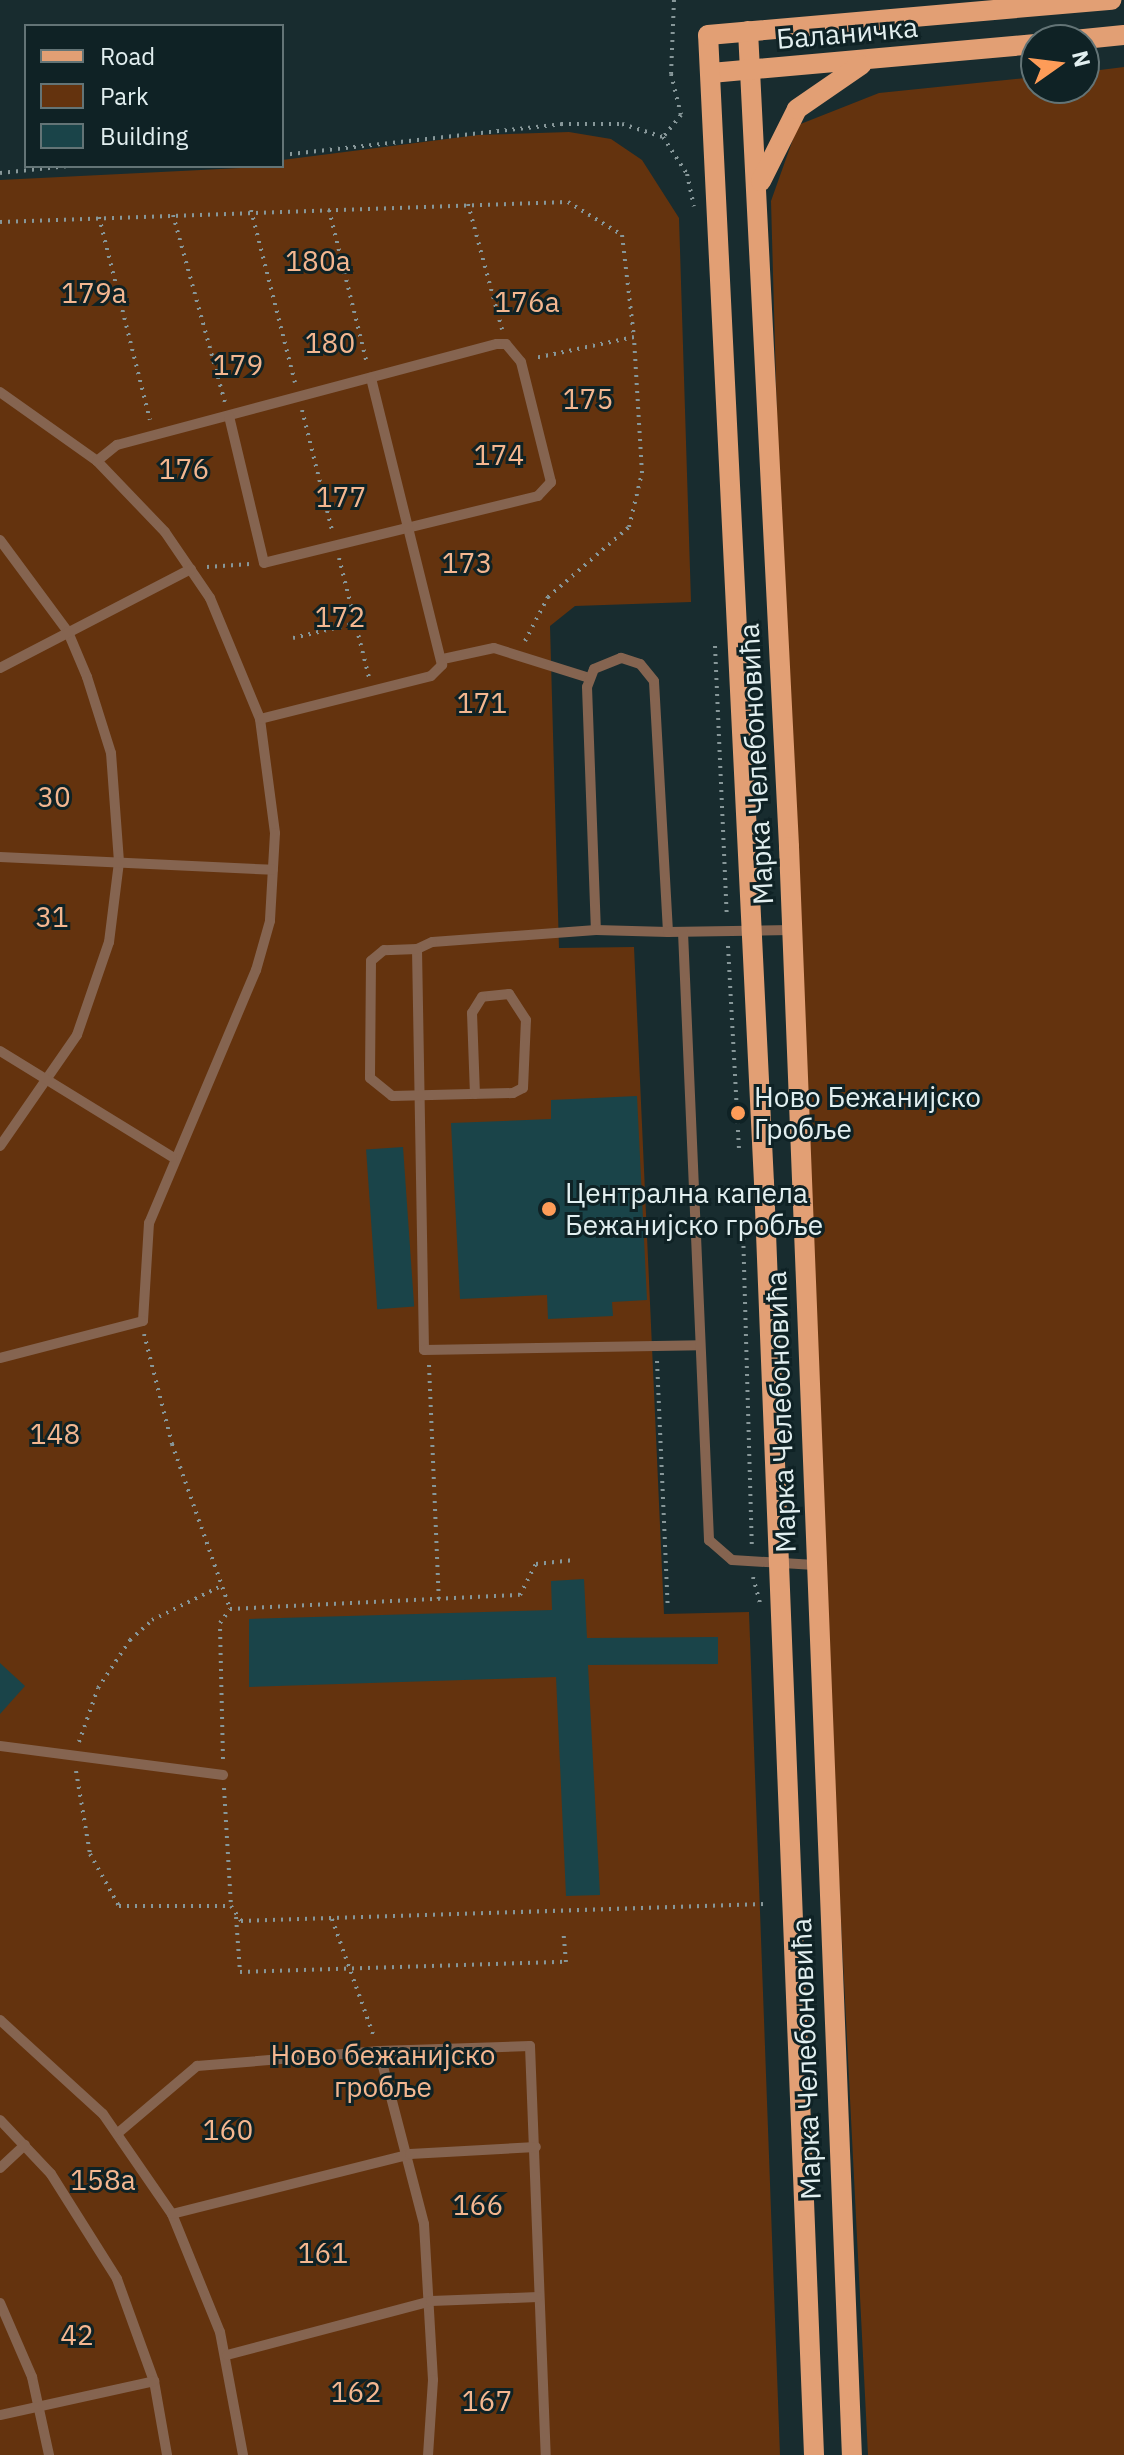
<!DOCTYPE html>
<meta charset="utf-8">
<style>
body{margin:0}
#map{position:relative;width:1124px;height:2455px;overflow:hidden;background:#182c2f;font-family:"IBM Plex Sans",sans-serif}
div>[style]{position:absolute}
.green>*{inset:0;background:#64330e}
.building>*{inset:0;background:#1a4449;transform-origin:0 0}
.path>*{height:4px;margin-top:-2px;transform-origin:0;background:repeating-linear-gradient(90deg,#879799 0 2px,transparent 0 8px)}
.service>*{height:10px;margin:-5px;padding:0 5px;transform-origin:5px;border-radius:5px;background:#856450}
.primary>*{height:20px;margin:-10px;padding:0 10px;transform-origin:10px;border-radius:10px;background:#e29f74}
.dots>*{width:22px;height:22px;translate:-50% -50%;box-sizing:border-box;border:4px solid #0f2225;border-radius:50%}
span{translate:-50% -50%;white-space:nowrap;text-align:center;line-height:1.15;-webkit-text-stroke:6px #0f2225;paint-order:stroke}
.street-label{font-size:28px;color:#e2eff0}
.park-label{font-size:28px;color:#f4b790}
.poi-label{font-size:28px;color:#e2eff0}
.left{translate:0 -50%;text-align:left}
.legend{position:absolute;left:24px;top:24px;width:260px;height:144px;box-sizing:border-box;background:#0f2225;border:2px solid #637476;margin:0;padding:10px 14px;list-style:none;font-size:24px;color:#e2eff0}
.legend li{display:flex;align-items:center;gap:16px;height:40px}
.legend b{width:40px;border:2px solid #637476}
.north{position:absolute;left:1020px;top:24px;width:80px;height:80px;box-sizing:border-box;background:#0f2225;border:2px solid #637476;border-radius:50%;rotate:76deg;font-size:22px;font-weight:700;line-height:32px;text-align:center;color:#e2eff0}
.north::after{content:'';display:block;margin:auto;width:28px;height:36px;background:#fe9c58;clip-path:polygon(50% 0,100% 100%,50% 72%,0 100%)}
</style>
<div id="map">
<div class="green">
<div style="clip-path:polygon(1124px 67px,1124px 2455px,868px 2455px,791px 930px,771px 201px,798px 125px,879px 93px,1036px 77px,1036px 88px,1084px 88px,1084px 72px)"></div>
<div style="clip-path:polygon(569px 132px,611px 139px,642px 160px,679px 218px,691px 602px,575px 606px,550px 626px,559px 948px,634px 947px,664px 1614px,749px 1612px,780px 2455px,0 2455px,0 180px,282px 166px,282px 160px,478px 135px)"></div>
</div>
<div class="building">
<div style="clip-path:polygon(637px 1096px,647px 1300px,612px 1302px,613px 1316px,548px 1319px,547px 1295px,460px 1299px,451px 1123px,551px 1119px,551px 1100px)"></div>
<div style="left:403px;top:1147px;width:160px;height:37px;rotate:86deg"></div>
<div style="clip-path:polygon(584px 1579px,587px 1638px,718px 1637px,718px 1664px,588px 1665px,600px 1895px,566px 1896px,556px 1677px,249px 1687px,249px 1619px,552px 1610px,551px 1581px)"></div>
<div style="clip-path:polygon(0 1663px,25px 1686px,0 1714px)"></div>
</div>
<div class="path">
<div style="left:674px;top:0;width:74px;rotate:92.3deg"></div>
<div style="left:671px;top:74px;width:42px;rotate:76.3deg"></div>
<div style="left:681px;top:115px;width:28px;rotate:129deg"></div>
<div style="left:663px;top:137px;width:44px;rotate:57deg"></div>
<div style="left:687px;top:174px;width:33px;rotate:78deg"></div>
<div style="left:282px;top:155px;width:281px;rotate:-6.3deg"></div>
<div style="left:561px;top:124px;width:61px"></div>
<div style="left:622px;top:124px;width:43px;rotate:17.6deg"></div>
<div style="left:0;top:173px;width:69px;rotate:-5.8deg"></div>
<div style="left:468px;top:204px;width:130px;rotate:74.8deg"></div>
<div style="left:251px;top:210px;width:178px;rotate:75.7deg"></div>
<div style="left:329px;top:210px;width:158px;rotate:76.1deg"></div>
<div style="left:173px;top:215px;width:194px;rotate:74.5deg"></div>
<div style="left:99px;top:217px;width:209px;rotate:75.9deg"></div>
<div style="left:0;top:222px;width:568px;rotate:-2.02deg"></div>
<div style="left:568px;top:202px;width:63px;rotate:31.4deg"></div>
<div style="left:622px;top:235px;width:103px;rotate:83.3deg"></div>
<div style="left:302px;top:410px;width:124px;rotate:76deg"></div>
<div style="left:339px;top:558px;width:123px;rotate:75.9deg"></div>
<div style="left:207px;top:567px;width:43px;rotate:-4deg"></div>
<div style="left:293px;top:638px;width:65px;rotate:-13.4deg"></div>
<div style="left:525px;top:641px;width:50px;rotate:-62.4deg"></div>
<div style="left:548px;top:597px;width:107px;rotate:-40.8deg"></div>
<div style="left:629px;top:527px;width:56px;rotate:-76.5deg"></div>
<div style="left:642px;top:473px;width:136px;rotate:-93.4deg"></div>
<div style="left:634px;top:337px;width:101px;rotate:168deg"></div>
<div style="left:715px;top:646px;width:271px;rotate:87.5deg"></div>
<div style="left:728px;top:946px;width:203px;rotate:86.9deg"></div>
<div style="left:743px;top:1230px;width:319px;rotate:88.4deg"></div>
<div style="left:144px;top:1334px;width:114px;rotate:75.7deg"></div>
<div style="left:172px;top:1444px;width:175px;rotate:70.6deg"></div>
<div style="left:657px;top:1361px;width:248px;rotate:87.5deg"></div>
<div style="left:429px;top:1365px;width:234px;rotate:87.6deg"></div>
<div style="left:753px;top:1577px;width:28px;rotate:75deg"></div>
<div style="left:79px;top:1742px;width:57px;rotate:-70.6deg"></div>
<div style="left:98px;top:1688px;width:58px;rotate:-56.3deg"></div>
<div style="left:130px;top:1640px;width:30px;rotate:-42deg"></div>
<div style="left:152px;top:1620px;width:77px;rotate:-26.2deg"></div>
<div style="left:223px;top:1759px;width:136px;rotate:-91.3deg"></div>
<div style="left:220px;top:1623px;width:17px;rotate:-54deg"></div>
<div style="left:230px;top:1609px;width:290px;rotate:-2.8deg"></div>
<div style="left:520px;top:1595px;width:35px;rotate:-63deg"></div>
<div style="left:536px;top:1564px;width:36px;rotate:-6deg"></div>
<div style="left:76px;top:1771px;width:84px;rotate:80.4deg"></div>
<div style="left:90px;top:1854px;width:60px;rotate:60.9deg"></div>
<div style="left:119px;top:1906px;width:112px"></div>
<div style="left:224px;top:1788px;width:118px;rotate:86.6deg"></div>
<div style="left:231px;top:1906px;width:18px;rotate:56deg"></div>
<div style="left:241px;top:1921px;width:526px;rotate:-1.85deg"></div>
<div style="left:236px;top:1917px;width:55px;rotate:85.8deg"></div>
<div style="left:240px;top:1972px;width:326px;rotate:-1.8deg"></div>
<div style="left:566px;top:1962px;width:32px;rotate:-95deg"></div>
<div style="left:332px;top:1919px;width:125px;rotate:70.4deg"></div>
</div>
<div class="service">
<div style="left:0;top:392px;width:119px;rotate:35.4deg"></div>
<div style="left:97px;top:461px;width:98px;rotate:46.2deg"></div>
<div style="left:165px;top:532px;width:80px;rotate:55.7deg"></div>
<div style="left:210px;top:598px;width:131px;rotate:67.5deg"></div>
<div style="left:260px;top:719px;width:115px;rotate:82.5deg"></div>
<div style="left:275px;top:833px;width:88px;rotate:93.3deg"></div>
<div style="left:270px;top:921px;width:51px;rotate:105.9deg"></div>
<div style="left:256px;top:970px;width:275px;rotate:112.9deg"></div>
<div style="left:149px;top:1223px;width:98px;rotate:93.5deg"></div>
<div style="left:143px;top:1321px;width:148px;rotate:165.5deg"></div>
<div style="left:97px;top:461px;width:26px;rotate:-39deg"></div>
<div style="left:117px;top:445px;width:393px;rotate:-14.9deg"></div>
<div style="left:497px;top:344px;width:9px"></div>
<div style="left:506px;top:344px;width:23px;rotate:50deg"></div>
<div style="left:521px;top:362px;width:124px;rotate:76deg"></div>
<div style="left:551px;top:482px;width:19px;rotate:133deg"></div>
<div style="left:538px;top:496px;width:282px;rotate:166.3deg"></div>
<div style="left:264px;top:563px;width:151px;rotate:-103.4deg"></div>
<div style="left:0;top:540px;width:114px;rotate:53.5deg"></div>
<div style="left:68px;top:632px;width:49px;rotate:67.1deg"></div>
<div style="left:87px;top:677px;width:80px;rotate:72.5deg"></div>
<div style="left:111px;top:753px;width:109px;rotate:85.8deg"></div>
<div style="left:119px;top:862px;width:81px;rotate:97.1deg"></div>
<div style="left:109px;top:942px;width:98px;rotate:109deg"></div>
<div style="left:77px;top:1035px;width:135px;rotate:124.7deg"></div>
<div style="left:443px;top:659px;width:52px;rotate:-12.2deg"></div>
<div style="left:494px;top:648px;width:100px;rotate:17.5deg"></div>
<div style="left:0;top:668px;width:215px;rotate:-27.4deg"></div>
<div style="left:260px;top:719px;width:176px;rotate:-14.1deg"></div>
<div style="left:431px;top:676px;width:16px;rotate:-45deg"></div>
<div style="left:442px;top:665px;width:296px;rotate:-103.9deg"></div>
<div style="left:0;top:857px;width:273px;rotate:2.7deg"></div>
<div style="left:596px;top:930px;width:164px;rotate:175.8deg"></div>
<div style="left:432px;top:942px;width:17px;rotate:155deg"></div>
<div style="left:417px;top:949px;width:401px;rotate:89deg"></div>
<div style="left:424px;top:1350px;width:276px;rotate:-1deg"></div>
<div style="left:668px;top:932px;width:251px;rotate:-93.2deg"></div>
<div style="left:654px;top:681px;width:22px;rotate:-129deg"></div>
<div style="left:640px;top:664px;width:20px;rotate:-162deg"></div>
<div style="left:621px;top:658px;width:29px;rotate:158deg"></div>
<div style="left:594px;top:669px;width:19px;rotate:111deg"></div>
<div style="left:587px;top:687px;width:243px;rotate:87.9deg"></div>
<div style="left:596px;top:930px;width:72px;rotate:1.6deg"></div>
<div style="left:668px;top:932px;width:123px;rotate:-0.9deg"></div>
<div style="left:683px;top:932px;width:609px;rotate:87.55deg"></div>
<div style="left:709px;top:1540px;width:30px;rotate:41deg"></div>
<div style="left:732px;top:1560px;width:83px;rotate:3.4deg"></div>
<div style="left:417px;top:949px;width:33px;rotate:178deg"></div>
<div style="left:384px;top:950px;width:17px;rotate:140deg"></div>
<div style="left:371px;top:961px;width:117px;rotate:90.5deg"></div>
<div style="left:370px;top:1078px;width:28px;rotate:39deg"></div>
<div style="left:392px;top:1096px;width:121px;rotate:-1.4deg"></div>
<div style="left:513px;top:1093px;width:11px;rotate:-27deg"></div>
<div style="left:523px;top:1088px;width:68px;rotate:-87.5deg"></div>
<div style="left:526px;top:1020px;width:31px;rotate:-123deg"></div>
<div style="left:509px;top:994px;width:27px;rotate:174deg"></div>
<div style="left:482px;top:997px;width:19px;rotate:122deg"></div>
<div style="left:472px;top:1013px;width:81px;rotate:87.9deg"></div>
<div style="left:0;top:1051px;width:202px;rotate:31.6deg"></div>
<div style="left:0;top:1746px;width:225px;rotate:7.4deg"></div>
<div style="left:0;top:2020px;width:139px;rotate:42.4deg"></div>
<div style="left:103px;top:2114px;width:121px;rotate:55.4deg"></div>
<div style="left:172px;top:2214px;width:127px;rotate:67.9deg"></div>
<div style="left:220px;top:2332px;width:125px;rotate:79.4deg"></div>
<div style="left:379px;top:2051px;width:151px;rotate:-1.9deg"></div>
<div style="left:530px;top:2046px;width:409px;rotate:87.8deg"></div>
<div style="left:0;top:2120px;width:74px;rotate:46.6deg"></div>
<div style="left:51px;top:2174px;width:124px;rotate:57.8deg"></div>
<div style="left:117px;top:2279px;width:109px;rotate:70.1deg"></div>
<div style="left:154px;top:2381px;width:75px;rotate:80deg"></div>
<div style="left:118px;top:2133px;width:104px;rotate:-40.3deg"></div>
<div style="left:197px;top:2066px;width:183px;rotate:-4.7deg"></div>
<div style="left:379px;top:2051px;width:179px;rotate:75.4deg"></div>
<div style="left:424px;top:2224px;width:156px;rotate:86.7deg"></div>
<div style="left:433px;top:2380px;width:75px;rotate:93.8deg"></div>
<div style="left:0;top:2168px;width:34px;rotate:-43deg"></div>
<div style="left:172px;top:2214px;width:245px;rotate:-14.1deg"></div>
<div style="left:410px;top:2154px;width:126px;rotate:-3.2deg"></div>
<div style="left:0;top:2303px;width:81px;rotate:66.6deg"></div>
<div style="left:32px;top:2377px;width:80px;rotate:77.7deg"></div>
<div style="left:227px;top:2355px;width:211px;rotate:-14.8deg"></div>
<div style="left:431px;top:2301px;width:107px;rotate:-2.1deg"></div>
<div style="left:0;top:2415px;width:158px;rotate:-12.4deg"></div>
</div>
<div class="primary">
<div style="left:748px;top:31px;width:817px;rotate:87.12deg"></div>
<div style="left:789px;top:847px;width:1609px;rotate:87.76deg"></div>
<div style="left:1074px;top:40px;width:50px;rotate:-5.7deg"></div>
<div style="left:711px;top:73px;width:326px;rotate:-5.1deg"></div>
<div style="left:761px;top:181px;width:80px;rotate:-63.4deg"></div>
<div style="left:797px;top:109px;width:78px;rotate:-34.5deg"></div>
<div style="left:814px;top:2455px;width:1273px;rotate:-92.25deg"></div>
<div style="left:764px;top:1183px;width:1149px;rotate:-92.79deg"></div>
<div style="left:708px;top:35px;width:405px;rotate:-5deg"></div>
</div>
<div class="dots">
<div style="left:738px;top:1113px;background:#fe9c58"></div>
<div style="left:549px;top:1209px;background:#fe9c58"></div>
</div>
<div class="street-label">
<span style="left:847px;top:33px;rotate:-5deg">Баланичка</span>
<span style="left:756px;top:764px;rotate:-93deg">Марка Челебоновића</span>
<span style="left:781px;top:1412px;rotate:-92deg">Марка Челебоновића</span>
<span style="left:806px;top:2059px;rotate:-92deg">Марка Челебоновића</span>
</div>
<div class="park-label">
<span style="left:318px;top:261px">180a</span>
<span style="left:94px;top:293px">179a</span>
<span style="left:527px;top:302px">176a</span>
<span style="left:330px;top:343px">180</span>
<span style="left:238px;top:365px">179</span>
<span style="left:588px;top:399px">175</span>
<span style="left:499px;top:455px">174</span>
<span style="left:184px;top:469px">176</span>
<span style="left:341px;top:497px">177</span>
<span style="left:467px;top:563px">173</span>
<span style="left:340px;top:617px">172</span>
<span style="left:482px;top:703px">171</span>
<span style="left:54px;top:797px">30</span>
<span style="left:52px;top:917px">31</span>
<span style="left:55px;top:1434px">148</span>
<span style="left:383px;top:2071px">Ново бежанијско<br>гробље</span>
<span style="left:228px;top:2130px">160</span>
<span style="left:103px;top:2180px">158a</span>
<span style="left:478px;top:2205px">166</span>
<span style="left:323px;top:2253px">161</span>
<span style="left:77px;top:2335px">42</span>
<span style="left:356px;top:2392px">162</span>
<span style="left:487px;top:2401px">167</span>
</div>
<div class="poi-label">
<span class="left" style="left:754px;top:1113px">Ново Бежанијско<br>Гробље</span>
<span class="left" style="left:565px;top:1209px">Централна капела<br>Бежанијско гробље</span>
</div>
<ul class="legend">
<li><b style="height:10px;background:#e29f74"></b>Road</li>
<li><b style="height:22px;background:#64330e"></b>Park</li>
<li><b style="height:22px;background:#1a4449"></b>Building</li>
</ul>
<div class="north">N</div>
</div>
